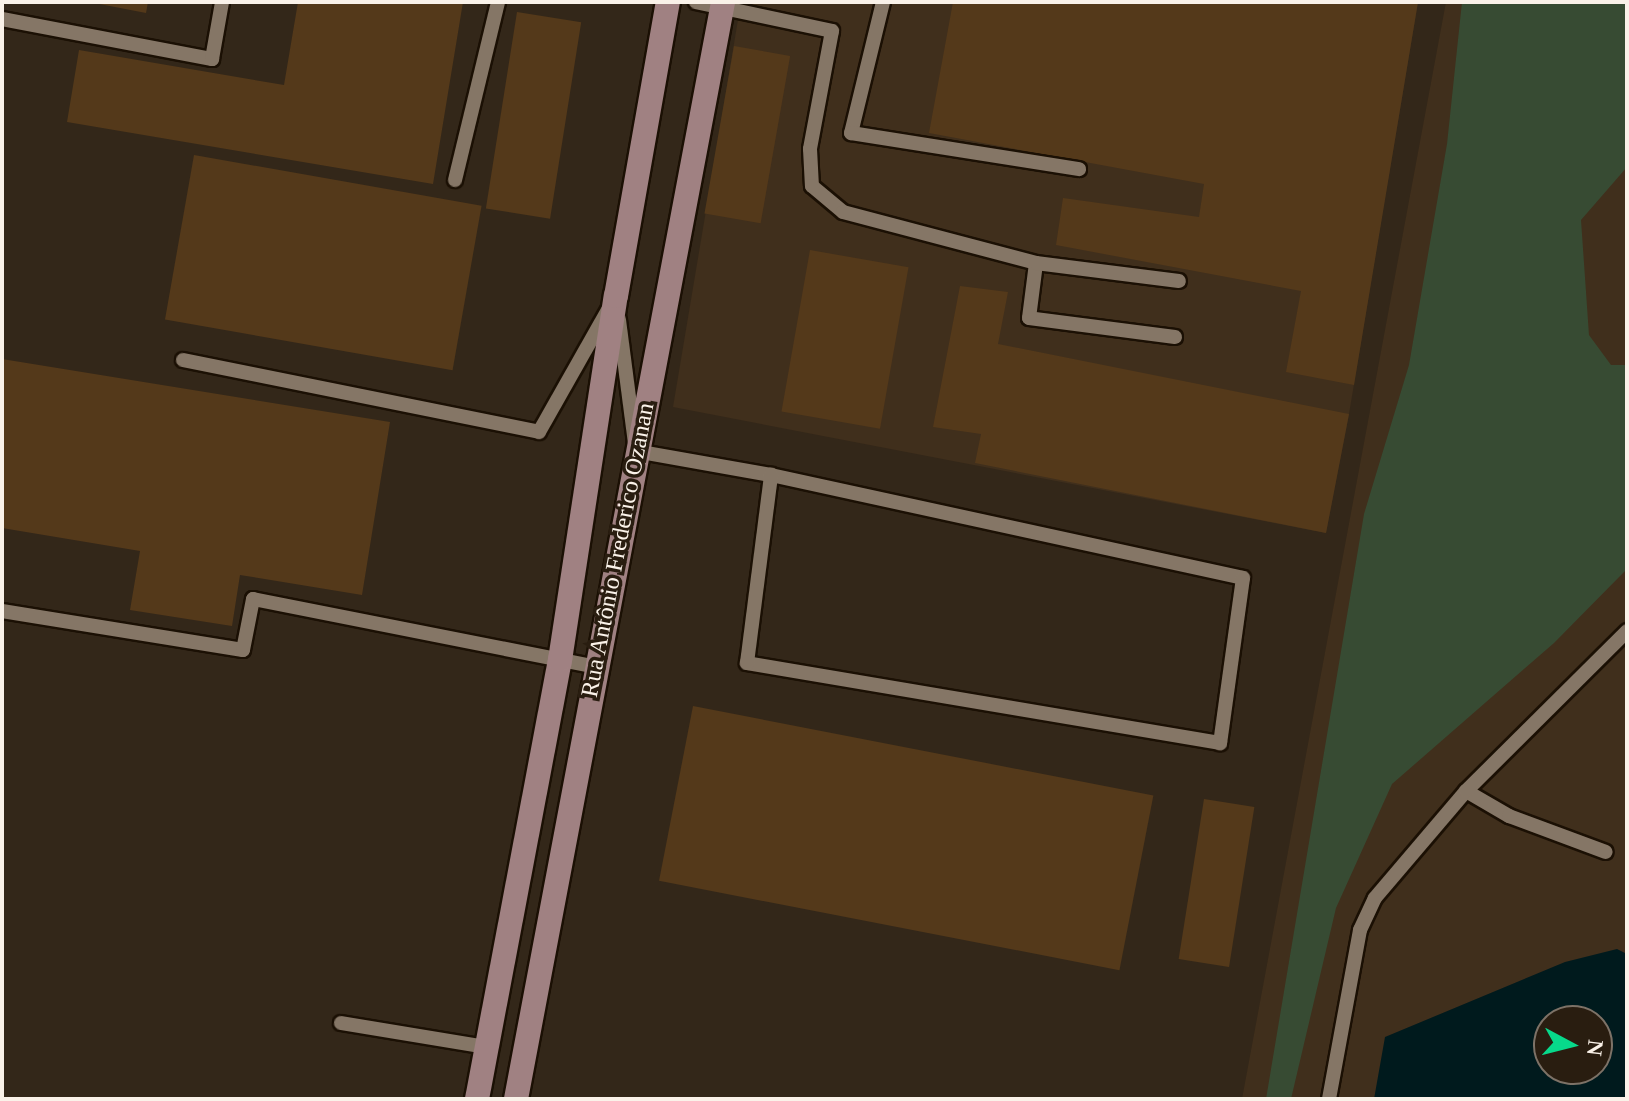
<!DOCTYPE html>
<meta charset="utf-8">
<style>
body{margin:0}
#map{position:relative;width:1629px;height:1101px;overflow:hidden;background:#332719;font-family:Georgia,serif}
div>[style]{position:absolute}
.built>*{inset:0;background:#402f1c}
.green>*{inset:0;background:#374b33}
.water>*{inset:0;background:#001a1d}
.building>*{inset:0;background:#54391a;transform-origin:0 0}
.roads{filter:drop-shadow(2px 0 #1b1004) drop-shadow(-2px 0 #1b1004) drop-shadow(0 2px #1b1004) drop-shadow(0 -2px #1b1004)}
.lane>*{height:14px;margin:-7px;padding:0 7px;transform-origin:7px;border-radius:7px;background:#857666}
.secondary>*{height:24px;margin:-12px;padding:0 12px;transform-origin:12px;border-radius:12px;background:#a08182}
span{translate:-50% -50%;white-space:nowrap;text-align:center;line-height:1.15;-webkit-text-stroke:7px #291d10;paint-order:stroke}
.street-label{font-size:24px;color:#faf2e9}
.frame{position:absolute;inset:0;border:4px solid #faf2e9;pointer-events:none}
.north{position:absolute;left:1533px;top:1005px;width:80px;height:80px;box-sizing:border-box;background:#291d10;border:2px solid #7d7267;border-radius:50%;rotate:97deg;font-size:22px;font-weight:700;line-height:32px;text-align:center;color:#faf2e9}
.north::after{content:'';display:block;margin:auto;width:28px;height:36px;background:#07d98b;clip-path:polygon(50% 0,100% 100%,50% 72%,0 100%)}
</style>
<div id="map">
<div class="built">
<div style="clip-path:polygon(741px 2px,1418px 2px,1349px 414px,1326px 533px,673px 407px)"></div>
<div style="clip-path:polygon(evenodd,1446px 2px,1627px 2px,1627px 1099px,1242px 1099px,1446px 2px,1549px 1021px,1597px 1021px,1597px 1069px,1549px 1069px,1549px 1021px)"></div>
</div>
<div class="green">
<div style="clip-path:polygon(1462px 2px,1627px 2px,1627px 167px,1581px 220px,1589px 335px,1611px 365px,1627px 365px,1627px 569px,1554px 643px,1392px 784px,1336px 908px,1291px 1099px,1266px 1099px,1364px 514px,1409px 365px,1447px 144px)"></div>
</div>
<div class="water">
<div style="clip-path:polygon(evenodd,1617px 949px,1627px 954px,1627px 1099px,1374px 1099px,1385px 1037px,1565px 962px,1617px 949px,1549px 1021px,1597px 1021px,1597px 1069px,1549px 1069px,1549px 1021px)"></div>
</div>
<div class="building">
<div style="clip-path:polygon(89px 2px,148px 2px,146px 13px)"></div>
<div style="clip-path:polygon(298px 2px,463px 2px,433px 184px,67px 122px,79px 50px,284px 85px)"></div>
<div style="clip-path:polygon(953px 2px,1418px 2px,1354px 385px,1286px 372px,1301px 291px,1056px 245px,1063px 198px,1199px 217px,1204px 184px,929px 133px)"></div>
<div style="left:517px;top:12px;width:65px;height:199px;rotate:9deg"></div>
<div style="left:734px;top:46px;width:57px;height:170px;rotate:10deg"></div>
<div style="left:194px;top:155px;width:292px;height:167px;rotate:10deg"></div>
<div style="left:810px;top:250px;width:100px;height:164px;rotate:10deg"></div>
<div style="clip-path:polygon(960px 286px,1008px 292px,998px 344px,1349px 414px,1326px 533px,975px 463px,981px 434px,933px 427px)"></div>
<div style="clip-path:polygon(2px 359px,390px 422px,362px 595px,240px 575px,232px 626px,130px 610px,140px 551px,2px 528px)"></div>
<div style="left:693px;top:706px;width:469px;height:178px;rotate:11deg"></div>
<div style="left:1204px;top:799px;width:51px;height:162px;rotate:9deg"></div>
</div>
<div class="roads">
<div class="lane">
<div style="left:696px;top:2px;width:139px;rotate:12deg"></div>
<div style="left:832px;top:31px;width:120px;rotate:100.6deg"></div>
<div style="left:810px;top:149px;width:37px;rotate:87deg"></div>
<div style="left:812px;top:186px;width:40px;rotate:40deg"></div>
<div style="left:843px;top:212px;width:200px;rotate:14.8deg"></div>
<div style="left:883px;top:2px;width:135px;rotate:103.7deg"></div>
<div style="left:851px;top:133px;width:231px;rotate:9deg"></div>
<div style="left:2px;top:19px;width:214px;rotate:10.8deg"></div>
<div style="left:212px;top:59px;width:58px;rotate:-80deg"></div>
<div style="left:455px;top:180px;width:183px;rotate:-76.4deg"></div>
<div style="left:619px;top:320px;width:132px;rotate:82.6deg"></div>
<div style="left:636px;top:451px;width:137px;rotate:10.1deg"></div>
<div style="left:771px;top:475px;width:483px;rotate:12.3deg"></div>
<div style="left:1243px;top:578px;width:167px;rotate:97.9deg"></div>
<div style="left:1220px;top:743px;width:480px;rotate:-170.4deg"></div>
<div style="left:747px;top:663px;width:190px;rotate:-82.7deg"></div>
<div style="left:1175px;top:337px;width:147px;rotate:-172.6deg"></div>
<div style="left:1029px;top:318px;width:55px;rotate:-82.7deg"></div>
<div style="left:1036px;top:263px;width:144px;rotate:7.2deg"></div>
<div style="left:183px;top:360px;width:363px;rotate:11.4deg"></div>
<div style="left:539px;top:432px;width:140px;rotate:-60.5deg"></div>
<div style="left:2px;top:611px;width:244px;rotate:9.2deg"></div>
<div style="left:243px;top:650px;width:52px;rotate:-78.9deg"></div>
<div style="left:253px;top:599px;width:350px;rotate:11.2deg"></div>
<div style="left:1466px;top:791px;width:50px;rotate:30.2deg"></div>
<div style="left:1509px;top:816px;width:103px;rotate:20.4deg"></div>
<div style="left:341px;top:1023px;width:147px;rotate:9.4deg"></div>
<div style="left:1329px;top:1099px;width:172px;rotate:-79.6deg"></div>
<div style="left:1360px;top:930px;width:35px;rotate:-65deg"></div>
<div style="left:1375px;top:898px;width:140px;rotate:-49.6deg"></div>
<div style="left:1466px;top:791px;width:227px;rotate:-44.8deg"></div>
</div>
<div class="secondary">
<div style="left:477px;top:1099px;width:447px;rotate:-79.3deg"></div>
<div style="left:560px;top:660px;width:368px;rotate:-81.3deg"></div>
<div style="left:616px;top:296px;width:299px;rotate:-80deg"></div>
<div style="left:516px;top:1099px;width:1116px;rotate:-79.31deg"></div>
</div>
</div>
<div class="street-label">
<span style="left:618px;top:550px;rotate:-79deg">Rua Antônio Frederico Ozanan</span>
</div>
<div class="frame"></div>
<div class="north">N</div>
</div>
